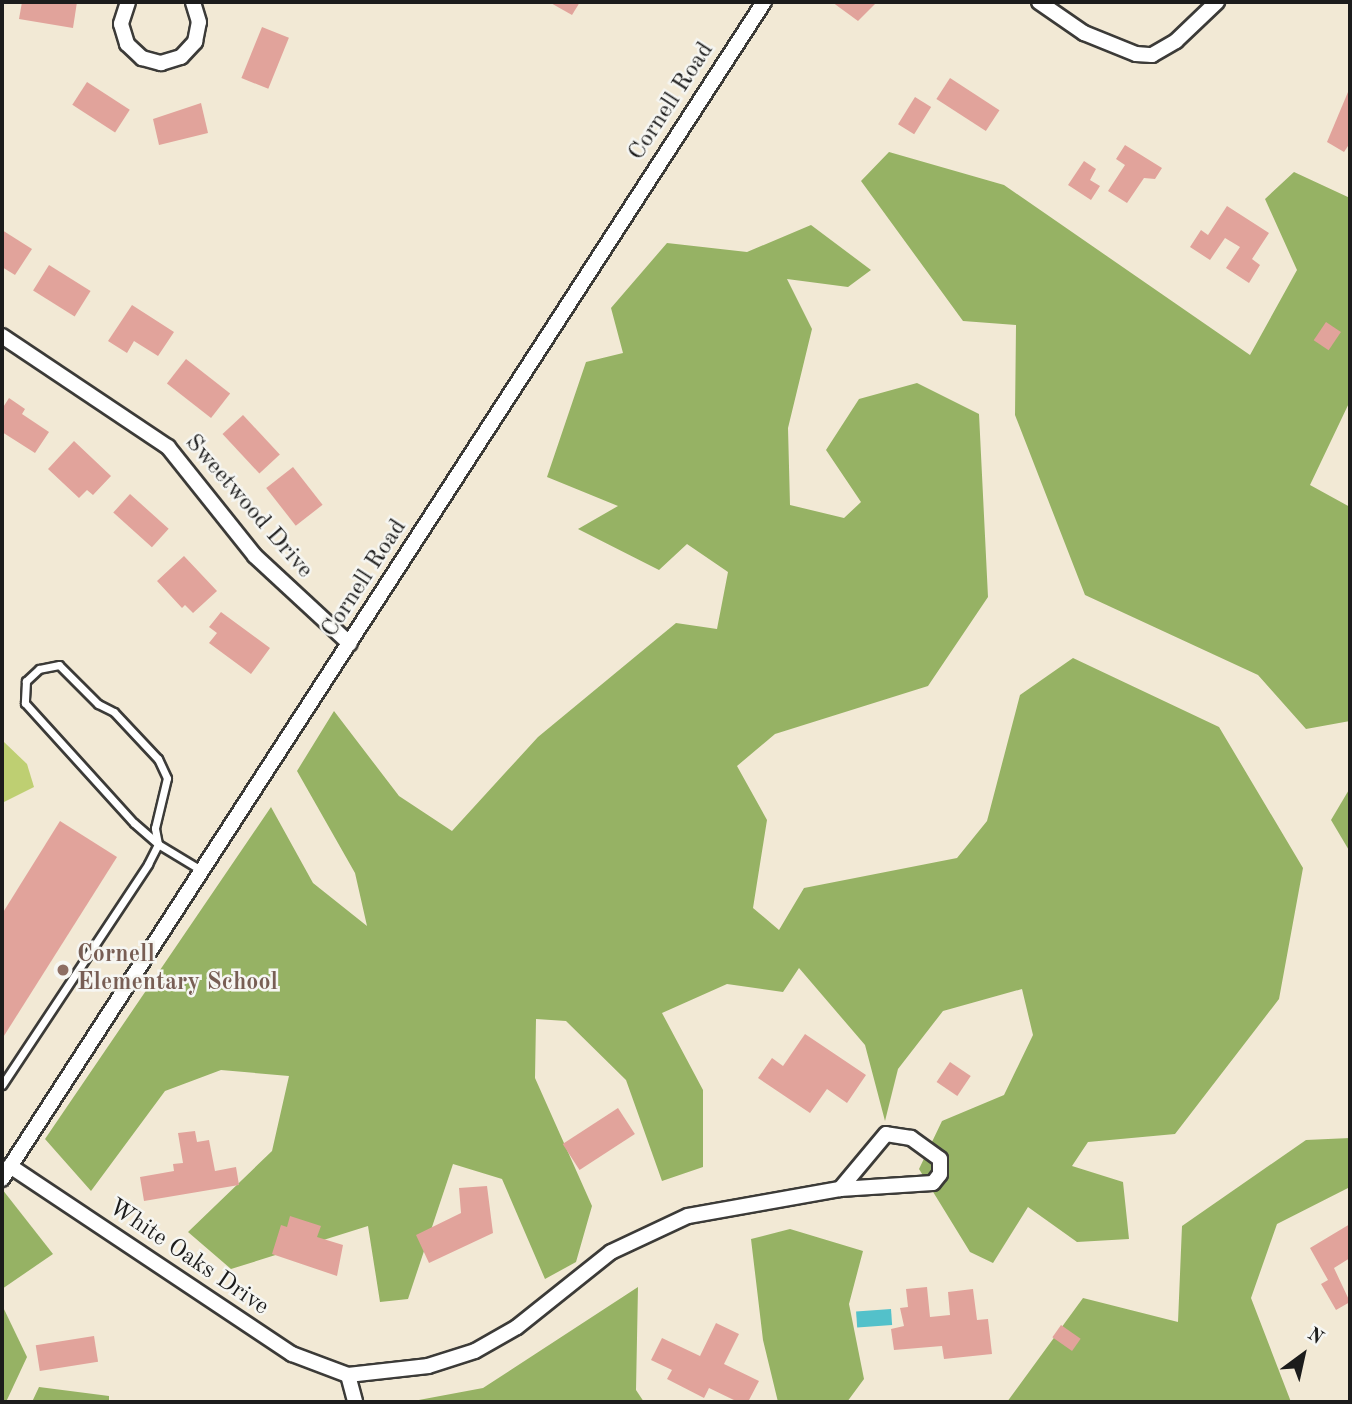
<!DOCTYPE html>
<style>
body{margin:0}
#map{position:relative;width:1352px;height:1404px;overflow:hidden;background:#f2e9d5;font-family:"Old Standard TT",serif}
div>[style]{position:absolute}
.green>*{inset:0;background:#becf72}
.forest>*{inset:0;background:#96b264}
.water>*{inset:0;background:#53c1ca;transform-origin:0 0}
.building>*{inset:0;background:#e1a39b;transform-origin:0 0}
.roads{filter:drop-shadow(2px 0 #3c3b38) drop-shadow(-2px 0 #3c3b38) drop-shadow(0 2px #3c3b38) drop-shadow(0 -2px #3c3b38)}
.lane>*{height:7px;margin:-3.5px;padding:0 3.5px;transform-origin:3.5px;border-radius:3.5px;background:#fff}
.street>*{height:14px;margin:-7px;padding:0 7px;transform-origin:7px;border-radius:7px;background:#fff}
.dots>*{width:19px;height:19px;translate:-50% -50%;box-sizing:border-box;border:4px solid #f6f6f2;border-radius:50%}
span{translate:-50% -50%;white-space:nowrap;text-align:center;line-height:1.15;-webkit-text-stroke:5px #f6f6f2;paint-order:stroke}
.street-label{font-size:24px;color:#1c1c1c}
.education-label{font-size:24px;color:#785e54;font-weight:700}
.left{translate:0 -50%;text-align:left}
.frame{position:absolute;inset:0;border:4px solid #1c1c1c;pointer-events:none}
.north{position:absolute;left:1268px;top:1320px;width:70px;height:70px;-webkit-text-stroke:5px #f6f6f2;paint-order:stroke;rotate:33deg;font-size:19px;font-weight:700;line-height:28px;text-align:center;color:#1c1c1c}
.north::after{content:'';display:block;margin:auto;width:24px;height:32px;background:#1c1c1c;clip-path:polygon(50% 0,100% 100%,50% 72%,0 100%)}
</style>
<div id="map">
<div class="green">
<div style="clip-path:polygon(4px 742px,27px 764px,34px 787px,2px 803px)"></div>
</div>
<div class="forest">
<div style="clip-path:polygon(889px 152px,1004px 185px,1250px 355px,1297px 270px,1265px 199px,1294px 172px,1350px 198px,1350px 401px,1310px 485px,1350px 507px,1350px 721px,1306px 729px,1258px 675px,1085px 595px,1015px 415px,1016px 325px,963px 321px,861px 181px)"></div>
<div style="clip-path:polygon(811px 225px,871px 270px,848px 287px,787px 279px,812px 329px,788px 428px,790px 505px,844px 518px,861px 502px,826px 450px,859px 399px,917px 383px,979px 414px,988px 597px,928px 686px,775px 734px,737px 766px,767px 820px,753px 908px,779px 930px,804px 888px,957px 858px,987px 821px,1020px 695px,1073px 658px,1219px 727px,1303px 868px,1279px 999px,1175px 1134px,1088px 1142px,1072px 1166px,1123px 1182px,1129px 1239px,1077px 1242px,1028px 1207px,993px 1263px,970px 1252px,919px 1169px,942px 1121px,1004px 1095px,1033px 1035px,1022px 989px,943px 1011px,898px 1069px,885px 1121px,865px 1045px,799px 968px,783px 992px,727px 984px,662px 1013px,703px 1090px,703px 1167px,662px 1181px,626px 1080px,566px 1021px,536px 1019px,535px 1078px,592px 1206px,576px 1262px,545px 1279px,502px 1179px,453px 1164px,408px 1299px,380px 1302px,368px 1226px,231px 1269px,188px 1232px,272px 1151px,289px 1076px,221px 1070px,165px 1091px,91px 1191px,45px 1139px,271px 807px,313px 883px,367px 926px,355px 873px,297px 771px,334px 711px,399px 796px,452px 831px,538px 737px,676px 623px,717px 629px,728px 572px,687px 544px,659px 570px,578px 529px,618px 506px,547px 477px,586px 362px,623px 353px,611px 308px,667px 243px,747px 252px)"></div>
<div style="clip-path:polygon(1350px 788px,1350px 852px,1331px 820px)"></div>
<div style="clip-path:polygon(1350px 1138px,1350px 1187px,1277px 1224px,1251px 1298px,1291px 1402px,1007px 1402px,1083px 1298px,1178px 1322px,1182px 1226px,1306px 1140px)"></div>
<div style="clip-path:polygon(2px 1189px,53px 1254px,2px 1289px)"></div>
<div style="clip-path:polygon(790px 1229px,863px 1251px,849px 1304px,864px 1379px,847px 1402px,778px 1402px,763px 1340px,751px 1239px)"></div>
<div style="clip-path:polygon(638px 1287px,636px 1390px,644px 1402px,408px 1402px,483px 1388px)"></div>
<div style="clip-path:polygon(2px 1305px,27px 1357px,6px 1402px,2px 1402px)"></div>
<div style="clip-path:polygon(39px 1387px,109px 1396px,109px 1402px,32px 1402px)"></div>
</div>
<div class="water">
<div style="left:891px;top:1309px;width:16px;height:35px;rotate:86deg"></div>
</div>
<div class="building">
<div style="clip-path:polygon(22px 2px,77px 2px,73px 28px,19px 19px)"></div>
<div style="clip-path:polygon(549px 2px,580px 2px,572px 15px)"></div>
<div style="clip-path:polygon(832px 2px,877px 2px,858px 21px)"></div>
<div style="left:262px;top:27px;width:29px;height:55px;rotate:22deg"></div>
<div style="left:950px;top:78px;width:59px;height:25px;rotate:33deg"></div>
<div style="left:87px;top:82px;width:51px;height:27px;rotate:33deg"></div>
<div style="clip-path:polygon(1348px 92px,1350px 143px,1344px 152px,1327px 142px)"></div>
<div style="left:915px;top:97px;width:19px;height:32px;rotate:32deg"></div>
<div style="clip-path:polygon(201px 103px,208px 133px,159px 145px,153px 119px)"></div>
<div style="clip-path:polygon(1125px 145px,1162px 168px,1155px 179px,1144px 178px,1127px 203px,1108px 191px,1125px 165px,1116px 159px)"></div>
<div style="clip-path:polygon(1084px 161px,1096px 169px,1090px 180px,1100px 186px,1091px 200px,1068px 185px)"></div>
<div style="clip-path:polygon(1227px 206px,1269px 233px,1252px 259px,1260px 265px,1249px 283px,1226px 268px,1240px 247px,1225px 238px,1210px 260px,1190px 247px,1201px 230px,1208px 235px)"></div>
<div style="clip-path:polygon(2px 230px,32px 249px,15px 275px,2px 267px)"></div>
<div style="left:49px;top:265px;width:49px;height:30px;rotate:32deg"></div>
<div style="clip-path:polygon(132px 305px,174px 332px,158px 356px,134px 341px,127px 353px,108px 341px)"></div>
<div style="left:1326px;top:322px;width:18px;height:22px;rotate:34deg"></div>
<div style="left:186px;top:359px;width:56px;height:31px;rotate:38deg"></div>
<div style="clip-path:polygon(9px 398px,25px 409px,22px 414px,49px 432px,35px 453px,2px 432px,2px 409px)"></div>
<div style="left:243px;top:415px;width:54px;height:28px;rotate:47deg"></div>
<div style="clip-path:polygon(74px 441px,111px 476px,93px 495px,87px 490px,79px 498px,48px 469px)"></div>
<div style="left:293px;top:467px;width:48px;height:34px;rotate:52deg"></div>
<div style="left:130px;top:494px;width:52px;height:25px;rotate:42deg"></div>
<div style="clip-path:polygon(184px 556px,217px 591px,193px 613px,185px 605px,182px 608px,157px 581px)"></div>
<div style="clip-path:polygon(221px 612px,270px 648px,251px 674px,209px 643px,217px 633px,209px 627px)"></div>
<div style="clip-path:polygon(60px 821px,117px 857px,2px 1039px,2px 914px)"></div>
<div style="clip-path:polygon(805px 1034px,866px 1075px,847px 1103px,827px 1089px,810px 1113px,758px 1078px,772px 1058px,783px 1066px)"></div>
<div style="left:950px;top:1062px;width:25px;height:24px;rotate:34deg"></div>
<div style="left:618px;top:1108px;width:31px;height:66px;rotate:57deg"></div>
<div style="clip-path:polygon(195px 1131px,197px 1142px,209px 1140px,215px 1171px,236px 1167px,239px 1185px,144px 1201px,140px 1177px,174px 1171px,173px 1164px,183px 1163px,178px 1133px)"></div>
<div style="clip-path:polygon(487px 1186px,493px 1233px,429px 1263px,416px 1235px,461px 1213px,459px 1188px)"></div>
<div style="clip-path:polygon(290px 1216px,321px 1226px,317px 1237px,343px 1245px,337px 1276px,272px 1254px,281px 1225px,287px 1227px)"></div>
<div style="clip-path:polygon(1350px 1224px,1350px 1258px,1334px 1268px,1350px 1302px,1336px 1310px,1321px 1284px,1328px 1280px,1310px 1248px)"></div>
<div style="clip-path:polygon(927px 1287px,930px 1317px,950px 1315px,948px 1292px,973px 1289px,977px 1320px,988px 1319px,992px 1354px,944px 1359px,942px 1346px,894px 1350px,891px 1329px,904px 1326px,900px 1308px,908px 1307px,906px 1289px)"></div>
<div style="clip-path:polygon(716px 1323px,739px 1334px,724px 1364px,759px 1381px,748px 1402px,738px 1402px,709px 1388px,704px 1398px,667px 1379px,672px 1370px,651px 1360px,662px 1338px,700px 1356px)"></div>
<div style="left:1061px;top:1325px;width:24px;height:15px;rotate:35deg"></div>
<div style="left:94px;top:1336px;width:26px;height:59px;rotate:81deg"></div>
</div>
<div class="roads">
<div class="lane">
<div style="left:2px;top:1085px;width:265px;rotate:-56.5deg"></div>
<div style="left:148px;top:864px;width:22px;rotate:-63deg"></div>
<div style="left:158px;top:844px;width:16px;rotate:-101deg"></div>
<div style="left:155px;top:828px;width:51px;rotate:-76.5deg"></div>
<div style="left:167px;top:778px;width:21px;rotate:-115deg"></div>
<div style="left:158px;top:759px;width:64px;rotate:-133.1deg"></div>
<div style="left:114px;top:712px;width:18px;rotate:-153deg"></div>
<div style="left:98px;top:704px;width:55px;rotate:-135deg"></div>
<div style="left:59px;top:665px;width:20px;rotate:169deg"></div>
<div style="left:39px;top:669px;width:18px;rotate:137deg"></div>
<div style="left:26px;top:681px;width:22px;rotate:93deg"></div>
<div style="left:25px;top:703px;width:162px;rotate:47.8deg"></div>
<div style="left:134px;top:823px;width:32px;rotate:41deg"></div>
<div style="left:158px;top:844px;width:50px;rotate:31.2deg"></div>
</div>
<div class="street">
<div style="left:128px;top:2px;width:23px;rotate:108deg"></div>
<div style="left:121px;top:24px;width:21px;rotate:73deg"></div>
<div style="left:127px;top:44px;width:21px;rotate:43deg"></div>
<div style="left:142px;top:58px;width:20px;rotate:15deg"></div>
<div style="left:161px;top:63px;width:21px;rotate:-17deg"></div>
<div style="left:181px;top:57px;width:21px;rotate:-47deg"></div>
<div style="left:195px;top:42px;width:20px;rotate:-79deg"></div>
<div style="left:199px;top:22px;width:21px;rotate:-107deg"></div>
<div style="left:1039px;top:2px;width:55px;rotate:34.6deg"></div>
<div style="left:1084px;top:33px;width:56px;rotate:22deg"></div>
<div style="left:1136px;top:54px;width:16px;rotate:4deg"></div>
<div style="left:1152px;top:55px;width:28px;rotate:-30deg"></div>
<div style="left:1176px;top:41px;width:57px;rotate:-43.6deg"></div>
<div style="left:2px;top:336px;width:200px;rotate:33.8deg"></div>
<div style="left:168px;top:447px;width:139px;rotate:51.4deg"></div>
<div style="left:255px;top:556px;width:129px;rotate:42.8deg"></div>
<div style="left:10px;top:1166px;width:339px;rotate:33.7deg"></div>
<div style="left:292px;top:1354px;width:60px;rotate:20.6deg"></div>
<div style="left:348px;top:1375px;width:81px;rotate:-6.4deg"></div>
<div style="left:428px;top:1366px;width:49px;rotate:-17.7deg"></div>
<div style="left:475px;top:1351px;width:48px;rotate:-29.7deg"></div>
<div style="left:517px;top:1327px;width:120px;rotate:-38.6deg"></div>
<div style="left:611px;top:1252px;width:85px;rotate:-25.1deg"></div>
<div style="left:688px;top:1216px;width:154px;rotate:-10.1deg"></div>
<div style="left:840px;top:1189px;width:93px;rotate:-3.7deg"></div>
<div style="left:933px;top:1183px;width:11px;rotate:-52deg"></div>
<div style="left:940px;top:1174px;width:15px;rotate:-90deg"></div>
<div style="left:940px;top:1159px;width:36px;rotate:-144deg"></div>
<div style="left:911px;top:1138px;width:25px;rotate:-171deg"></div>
<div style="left:886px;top:1134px;width:72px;rotate:129.9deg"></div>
<div style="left:2px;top:1179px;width:1402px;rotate:-57.08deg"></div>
<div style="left:348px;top:1375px;width:28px;rotate:75deg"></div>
</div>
</div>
<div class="dots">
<div style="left:63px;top:970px;background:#8d6e63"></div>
</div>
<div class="street-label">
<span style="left:672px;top:102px;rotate:-57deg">Cornell Road</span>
<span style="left:248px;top:507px;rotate:49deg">Sweetwood Drive</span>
<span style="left:365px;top:579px;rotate:-57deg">Cornell Road</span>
<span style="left:188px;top:1258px;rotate:34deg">White Oaks Drive</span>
</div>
<div class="education-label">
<span class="left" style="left:77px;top:970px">Cornell<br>Elementary School</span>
</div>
<div class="frame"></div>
<div class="north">N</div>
</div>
